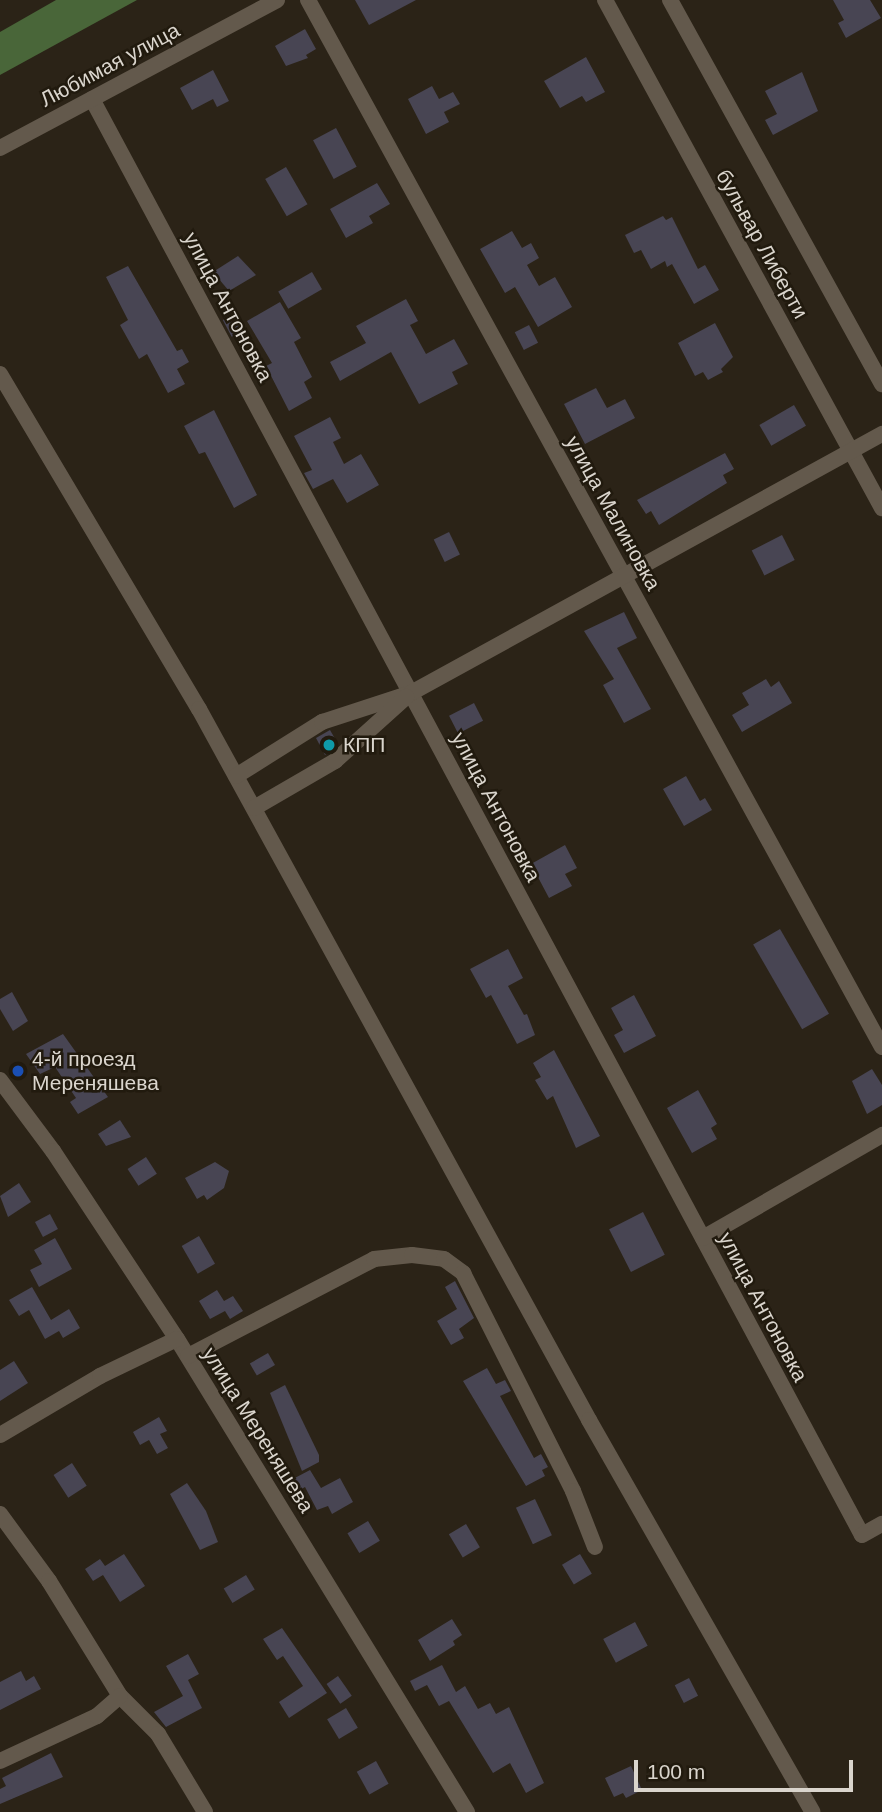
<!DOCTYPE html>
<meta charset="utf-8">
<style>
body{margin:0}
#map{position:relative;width:882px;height:1812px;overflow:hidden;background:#2b2317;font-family:Helvetica,sans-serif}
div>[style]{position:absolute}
.forest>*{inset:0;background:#496639}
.building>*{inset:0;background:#484553;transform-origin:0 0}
.minor>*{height:16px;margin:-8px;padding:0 8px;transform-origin:8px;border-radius:8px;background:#63594c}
.dots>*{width:19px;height:19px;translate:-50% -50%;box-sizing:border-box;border:4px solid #211a0e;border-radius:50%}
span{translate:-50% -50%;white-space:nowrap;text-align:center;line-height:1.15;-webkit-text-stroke:5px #211a0e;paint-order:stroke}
.street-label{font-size:21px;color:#dad5cd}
.poi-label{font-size:21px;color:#dad5cd}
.left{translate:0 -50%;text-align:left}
.scale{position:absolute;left:634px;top:1760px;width:219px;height:32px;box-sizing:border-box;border:4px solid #dad5cd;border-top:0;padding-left:9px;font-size:21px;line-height:24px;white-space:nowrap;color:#dad5cd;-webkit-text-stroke:5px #211a0e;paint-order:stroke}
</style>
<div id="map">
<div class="forest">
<div style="clip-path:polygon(56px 0,137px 0,0 75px,0 32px)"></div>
</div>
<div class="building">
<div style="clip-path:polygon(355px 0,416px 0,369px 25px)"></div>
<div style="clip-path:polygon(833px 0,870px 0,881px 18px,846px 38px,838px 23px,844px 20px)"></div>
<div style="clip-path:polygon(305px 29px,316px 49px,306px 55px,308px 58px,286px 66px,275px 46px)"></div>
<div style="clip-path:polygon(586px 57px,605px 92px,586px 102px,582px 96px,560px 108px,544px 81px)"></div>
<div style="clip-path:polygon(213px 70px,229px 101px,217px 107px,213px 99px,192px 110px,180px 88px)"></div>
<div style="clip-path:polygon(802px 72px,818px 111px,773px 135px,765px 120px,777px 114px,765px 91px)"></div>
<div style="clip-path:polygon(432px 86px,439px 99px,453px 92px,460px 104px,444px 112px,449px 122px,426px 134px,408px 99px)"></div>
<div style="left:336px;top:128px;width:44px;height:26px;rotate:62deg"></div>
<div style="left:286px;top:167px;width:43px;height:24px;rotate:60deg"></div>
<div style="clip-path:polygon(377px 183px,390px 204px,369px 216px,373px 223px,346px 238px,330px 209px)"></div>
<div style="clip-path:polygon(663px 216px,666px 220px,672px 217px,698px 269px,705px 265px,719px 290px,694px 304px,672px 264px,667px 267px,665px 261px,651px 269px,641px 250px,634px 253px,625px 235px)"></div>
<div style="clip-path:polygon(512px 231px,522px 248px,531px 243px,539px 258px,527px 265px,539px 286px,555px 277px,572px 307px,538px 327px,515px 287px,505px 293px,480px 249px)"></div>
<div style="clip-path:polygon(238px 256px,256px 275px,229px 291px,213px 272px)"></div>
<div style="clip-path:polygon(128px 266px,177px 351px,182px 349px,189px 362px,177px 369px,185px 384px,168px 393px,147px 354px,139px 359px,120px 325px,128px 320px,106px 277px)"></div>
<div style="left:312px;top:272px;width:20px;height:39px;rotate:60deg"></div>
<div style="clip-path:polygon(406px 299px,418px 321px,410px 325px,426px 354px,454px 339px,468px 364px,452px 372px,458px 384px,419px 404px,391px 352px,340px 381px,330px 362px,366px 343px,356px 326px)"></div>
<div style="clip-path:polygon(280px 302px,301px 338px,294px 342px,312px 377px,304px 382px,312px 398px,289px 411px,266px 366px,272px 363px,247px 321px)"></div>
<div style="left:236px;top:313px;width:19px;height:15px;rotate:62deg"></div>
<div style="clip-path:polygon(715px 323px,733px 357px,721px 369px,723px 372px,708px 380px,703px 372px,695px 376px,678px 343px)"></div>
<div style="left:529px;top:325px;width:20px;height:16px;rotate:63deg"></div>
<div style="clip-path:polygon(596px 388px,607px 408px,625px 399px,635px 418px,585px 444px,564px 404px)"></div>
<div style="left:794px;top:405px;width:24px;height:40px;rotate:60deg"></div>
<div style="clip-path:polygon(214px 410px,257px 495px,234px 508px,205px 452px,199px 454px,184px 426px)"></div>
<div style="clip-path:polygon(330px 417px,341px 438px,333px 442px,344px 464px,361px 454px,379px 485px,347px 503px,333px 479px,313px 489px,304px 473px,312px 470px,294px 436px)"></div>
<div style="clip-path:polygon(725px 453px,734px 469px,723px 475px,727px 483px,659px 525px,651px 511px,646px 514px,637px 500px)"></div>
<div style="left:449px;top:532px;width:25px;height:17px;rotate:64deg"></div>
<div style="left:782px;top:535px;width:28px;height:34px;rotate:63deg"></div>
<div style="clip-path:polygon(624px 612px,637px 638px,617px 648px,651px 709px,624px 723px,603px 685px,614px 679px,584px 631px)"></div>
<div style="clip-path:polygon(766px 679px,771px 687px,779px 681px,792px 703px,742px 732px,732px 715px,749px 705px,742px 693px)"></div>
<div style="left:474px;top:703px;width:20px;height:28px;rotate:63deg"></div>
<div style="clip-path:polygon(330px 730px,338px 744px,325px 755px,316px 738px)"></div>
<div style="clip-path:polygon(686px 776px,700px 801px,705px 798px,712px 810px,684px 826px,663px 789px)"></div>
<div style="clip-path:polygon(565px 845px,577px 868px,565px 874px,572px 886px,549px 898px,531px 864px)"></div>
<div style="left:780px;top:929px;width:98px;height:31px;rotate:60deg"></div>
<div style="clip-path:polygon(508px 949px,523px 978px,508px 986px,524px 1015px,527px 1014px,535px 1035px,517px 1044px,491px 995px,486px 998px,470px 969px)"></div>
<div style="clip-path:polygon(12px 992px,28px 1021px,13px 1031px,0 1009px,0 999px)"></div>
<div style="clip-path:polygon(634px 995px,656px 1036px,624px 1053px,614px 1035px,623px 1030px,611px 1008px)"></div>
<div style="clip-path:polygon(63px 1034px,108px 1097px,78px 1114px,70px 1102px,76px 1098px,55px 1067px,40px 1074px,26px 1054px)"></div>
<div style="clip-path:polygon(554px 1050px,600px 1136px,576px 1148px,553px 1096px,547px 1100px,535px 1080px,541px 1077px,533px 1063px)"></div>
<div style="clip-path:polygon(872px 1069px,882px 1085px,882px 1105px,867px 1114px,852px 1081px)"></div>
<div style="clip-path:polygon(698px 1090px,717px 1124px,711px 1128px,717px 1139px,692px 1153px,667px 1108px)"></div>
<div style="clip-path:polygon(120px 1120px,131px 1137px,106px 1146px,98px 1134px)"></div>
<div style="left:146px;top:1157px;width:20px;height:22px;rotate:57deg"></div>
<div style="clip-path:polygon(215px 1162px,229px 1171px,224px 1188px,207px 1200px,204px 1195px,197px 1199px,185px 1178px)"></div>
<div style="clip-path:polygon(19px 1183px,31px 1202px,8px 1217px,0 1196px)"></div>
<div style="left:643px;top:1212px;width:48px;height:38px;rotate:63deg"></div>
<div style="left:50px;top:1214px;width:17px;height:17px;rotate:62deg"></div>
<div style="left:199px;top:1236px;width:32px;height:20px;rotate:60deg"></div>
<div style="clip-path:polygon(55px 1238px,72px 1269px,39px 1287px,30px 1270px,42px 1264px,34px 1250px)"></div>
<div style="clip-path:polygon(455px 1281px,474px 1318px,459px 1329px,464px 1338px,451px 1345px,437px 1321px,457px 1309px,445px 1287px)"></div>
<div style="clip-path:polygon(32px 1287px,51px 1320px,69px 1309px,80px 1328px,63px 1338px,59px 1331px,45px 1339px,29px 1310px,19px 1316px,9px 1300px)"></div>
<div style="clip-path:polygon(217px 1290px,224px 1301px,233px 1296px,243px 1311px,230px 1319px,225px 1311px,210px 1319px,199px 1301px)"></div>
<div style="left:268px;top:1353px;width:14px;height:21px;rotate:60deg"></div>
<div style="clip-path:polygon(14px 1361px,28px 1383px,0 1401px,0 1370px)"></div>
<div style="clip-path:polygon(487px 1368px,496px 1384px,505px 1380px,511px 1391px,500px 1396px,534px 1458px,541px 1454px,548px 1467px,542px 1470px,545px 1476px,526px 1486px,463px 1381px)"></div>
<div style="clip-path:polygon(285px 1385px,319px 1455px,319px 1462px,302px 1471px,270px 1393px)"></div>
<div style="clip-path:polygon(159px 1417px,167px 1431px,160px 1434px,168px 1448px,157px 1454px,149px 1440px,140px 1445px,133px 1432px)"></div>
<div style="left:72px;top:1463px;width:27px;height:22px;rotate:57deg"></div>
<div style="clip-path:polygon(310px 1470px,321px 1488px,340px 1478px,353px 1502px,332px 1514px,328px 1506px,317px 1510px,305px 1487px,298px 1491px,291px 1480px)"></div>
<div style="clip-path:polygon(187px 1483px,206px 1511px,218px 1542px,200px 1550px,170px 1494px)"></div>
<div style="left:535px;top:1499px;width:40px;height:21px;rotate:65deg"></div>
<div style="left:368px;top:1521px;width:23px;height:24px;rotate:59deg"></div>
<div style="left:466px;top:1524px;width:27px;height:20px;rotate:59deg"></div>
<div style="clip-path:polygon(124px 1554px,145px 1586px,120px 1602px,103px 1575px,93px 1581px,85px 1569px,100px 1559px,105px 1566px)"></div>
<div style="left:580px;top:1554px;width:23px;height:21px;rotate:59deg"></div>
<div style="left:246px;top:1575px;width:17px;height:26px;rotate:59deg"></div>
<div style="clip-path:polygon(452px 1619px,462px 1635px,453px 1641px,455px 1645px,430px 1661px,418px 1640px)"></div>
<div style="left:635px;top:1622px;width:27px;height:36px;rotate:62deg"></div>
<div style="clip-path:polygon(282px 1628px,327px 1693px,289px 1718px,279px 1702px,303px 1686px,283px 1656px,277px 1660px,263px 1639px)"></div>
<div style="clip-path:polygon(188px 1654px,199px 1674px,188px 1680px,202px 1708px,166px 1727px,154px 1712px,183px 1696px,166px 1666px)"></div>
<div style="clip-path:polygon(442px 1665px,456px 1692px,465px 1686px,478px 1709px,490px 1703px,496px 1714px,509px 1707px,544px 1783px,526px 1793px,510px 1763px,493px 1773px,449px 1701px,439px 1706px,427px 1685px,415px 1691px,410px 1681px)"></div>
<div style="clip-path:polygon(21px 1671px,26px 1681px,34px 1676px,41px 1689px,0 1710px,0 1682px)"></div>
<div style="left:338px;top:1676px;width:24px;height:14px;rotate:55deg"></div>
<div style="left:689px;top:1678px;width:20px;height:16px;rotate:63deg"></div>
<div style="left:346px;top:1708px;width:23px;height:22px;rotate:59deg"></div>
<div style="clip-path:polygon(51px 1753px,63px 1777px,0 1804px,0 1789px,6px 1786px,2px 1778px)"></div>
<div style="left:376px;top:1761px;width:26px;height:22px;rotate:61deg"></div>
<div style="clip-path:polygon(631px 1766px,642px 1790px,626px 1798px,623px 1793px,614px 1797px,605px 1778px)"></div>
</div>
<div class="minor">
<div style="left:308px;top:0;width:1194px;rotate:61.27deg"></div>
<div style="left:605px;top:0;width:579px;rotate:61.4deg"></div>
<div style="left:670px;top:0;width:439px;rotate:61.1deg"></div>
<div style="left:92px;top:99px;width:1629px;rotate:61.8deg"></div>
<div style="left:862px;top:1535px;width:23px;rotate:-29deg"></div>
<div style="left:0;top:148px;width:314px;rotate:-28.1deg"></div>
<div style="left:0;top:374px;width:390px;rotate:59.3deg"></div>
<div style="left:199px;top:709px;width:811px;rotate:61.25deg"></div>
<div style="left:589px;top:1420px;width:451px;rotate:60.3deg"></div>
<div style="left:236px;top:776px;width:102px;rotate:-32.1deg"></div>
<div style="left:322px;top:722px;width:94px;rotate:-18deg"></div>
<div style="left:411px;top:693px;width:538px;rotate:-28.81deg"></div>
<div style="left:254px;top:808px;width:94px;rotate:-30.1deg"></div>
<div style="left:335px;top:761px;width:96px;rotate:-42deg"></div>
<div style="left:0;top:1080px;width:89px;rotate:53.3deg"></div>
<div style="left:53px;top:1151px;width:225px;rotate:56.6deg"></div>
<div style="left:177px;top:1339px;width:555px;rotate:58.49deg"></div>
<div style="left:703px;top:1238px;width:207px;rotate:-29.9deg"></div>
<div style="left:188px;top:1356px;width:210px;rotate:-27.5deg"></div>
<div style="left:374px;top:1259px;width:38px;rotate:-6deg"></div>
<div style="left:412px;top:1255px;width:32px;rotate:7deg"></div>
<div style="left:444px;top:1259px;width:24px;rotate:36deg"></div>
<div style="left:463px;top:1273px;width:244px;rotate:63.2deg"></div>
<div style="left:573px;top:1491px;width:60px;rotate:68.6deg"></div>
<div style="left:0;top:1435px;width:116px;rotate:-30.5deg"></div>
<div style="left:100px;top:1376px;width:85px;rotate:-25.7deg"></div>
<div style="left:0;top:1514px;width:83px;rotate:53.8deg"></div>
<div style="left:49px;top:1581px;width:135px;rotate:58.3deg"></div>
<div style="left:120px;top:1696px;width:54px;rotate:45deg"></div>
<div style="left:158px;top:1734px;width:91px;rotate:58.9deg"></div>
<div style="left:0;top:1761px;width:107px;rotate:-24.9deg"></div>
<div style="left:97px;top:1716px;width:30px;rotate:-41deg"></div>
</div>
<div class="dots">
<div style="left:329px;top:745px;background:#0f9aa8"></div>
<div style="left:18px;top:1071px;background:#1a4fb4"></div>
</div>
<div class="street-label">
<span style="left:110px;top:65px;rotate:-28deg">Любимая улица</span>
<span style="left:762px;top:244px;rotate:61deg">бульвар Либерти</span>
<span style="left:228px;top:307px;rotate:62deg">улица Антоновка</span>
<span style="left:613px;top:513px;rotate:61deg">улица Малиновка</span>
<span style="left:496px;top:807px;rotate:62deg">улица Антоновка</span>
<span style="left:763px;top:1307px;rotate:62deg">улица Антоновка</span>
<span style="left:258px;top:1430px;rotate:58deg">улица Мереняшева</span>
</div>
<div class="poi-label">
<span class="left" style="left:343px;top:745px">КПП</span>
<span class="left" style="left:32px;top:1071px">4-й проезд<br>Мереняшева</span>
</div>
<div class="scale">100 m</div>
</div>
